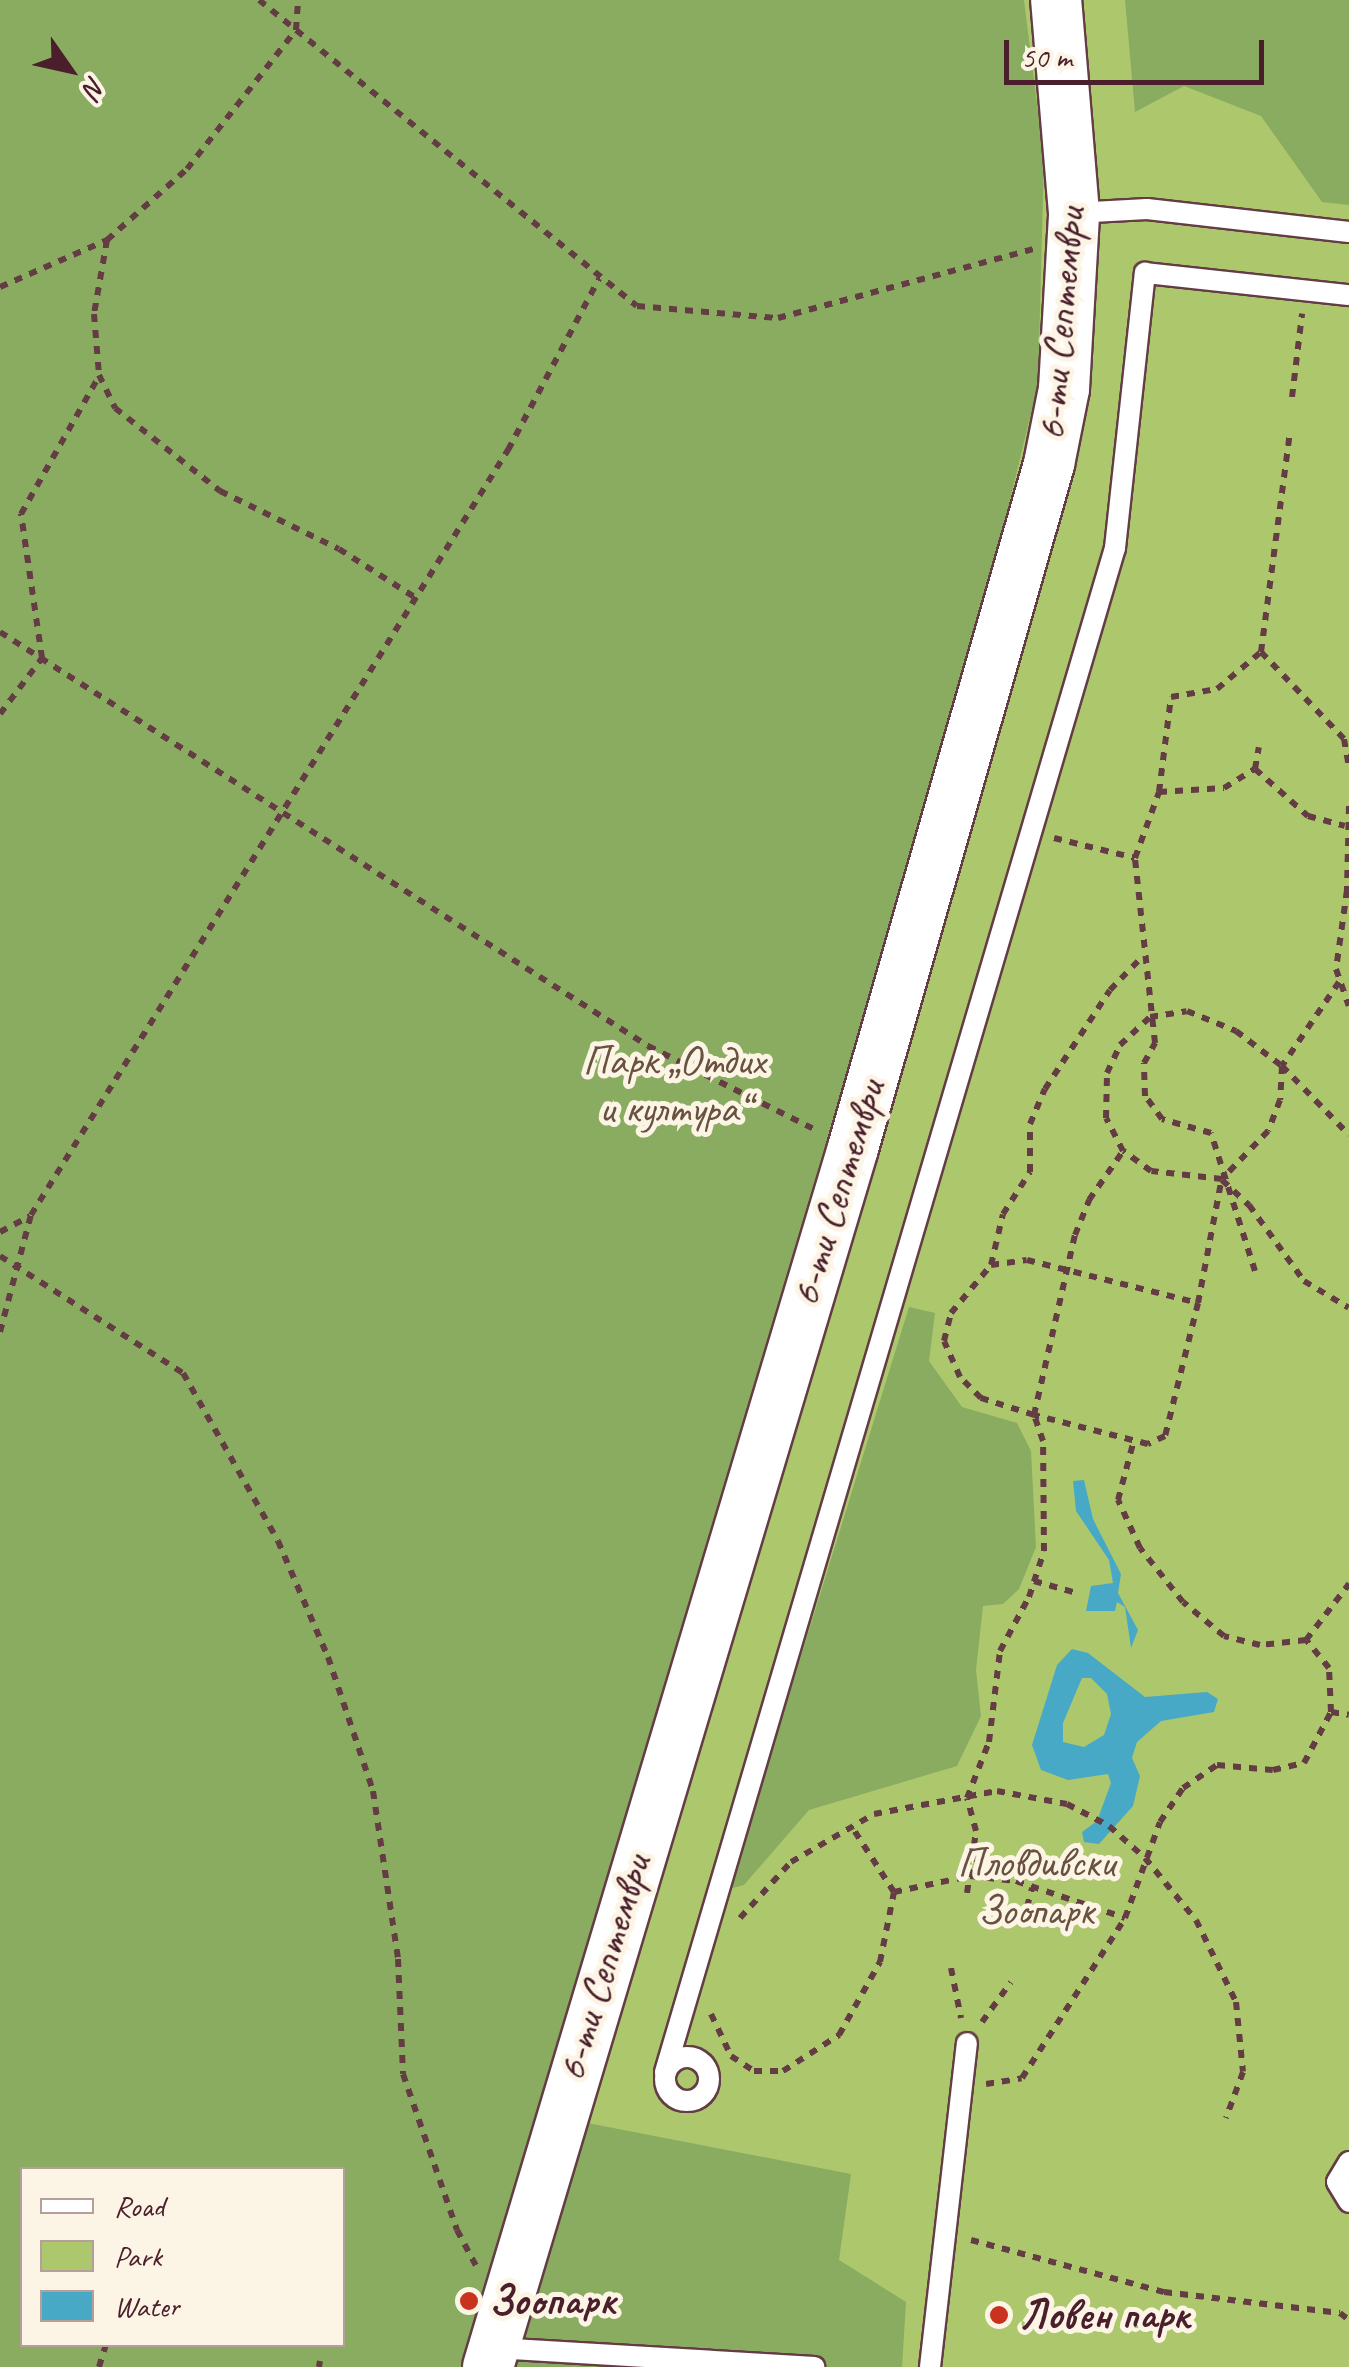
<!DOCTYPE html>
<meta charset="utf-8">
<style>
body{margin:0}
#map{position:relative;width:1349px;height:2367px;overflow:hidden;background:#f7e8d0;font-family:Caveat,sans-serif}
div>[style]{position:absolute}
.green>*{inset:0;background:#adc76d}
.forest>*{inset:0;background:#8aac60}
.water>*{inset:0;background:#48a9c7}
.path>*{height:6px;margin-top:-3px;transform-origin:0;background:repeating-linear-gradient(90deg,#643d44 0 8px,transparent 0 16px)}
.roads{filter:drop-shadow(2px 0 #643d44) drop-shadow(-2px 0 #643d44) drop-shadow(0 2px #643d44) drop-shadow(0 -2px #643d44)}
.service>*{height:20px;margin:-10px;padding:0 10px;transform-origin:10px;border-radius:10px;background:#fff}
.service>.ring{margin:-10px;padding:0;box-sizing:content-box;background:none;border:20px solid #fff;border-radius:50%}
.tertiary>*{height:50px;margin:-25px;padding:0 25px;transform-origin:25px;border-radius:25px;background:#fff}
.dots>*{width:28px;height:28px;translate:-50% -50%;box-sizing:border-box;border:5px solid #fcf5e5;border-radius:50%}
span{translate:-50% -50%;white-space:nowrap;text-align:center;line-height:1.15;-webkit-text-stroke:10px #fcf5e5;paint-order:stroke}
.street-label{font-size:42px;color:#4a1f2b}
.park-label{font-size:42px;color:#68513f}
.poi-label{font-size:42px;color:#4a1f2b;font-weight:700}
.left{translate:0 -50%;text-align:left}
.legend{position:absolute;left:20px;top:2167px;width:325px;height:180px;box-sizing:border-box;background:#fcf5e5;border:2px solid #b59f9b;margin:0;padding:12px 18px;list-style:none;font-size:30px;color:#4a1f2b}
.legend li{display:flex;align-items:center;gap:20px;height:50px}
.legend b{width:50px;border:2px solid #b59f9b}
.north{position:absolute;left:20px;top:20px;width:100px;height:100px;-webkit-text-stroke:8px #fcf5e5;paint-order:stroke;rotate:124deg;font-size:28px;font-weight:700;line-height:40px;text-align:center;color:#4a1f2b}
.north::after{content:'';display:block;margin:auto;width:35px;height:45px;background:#4a1f2b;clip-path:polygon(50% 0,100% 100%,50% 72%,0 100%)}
.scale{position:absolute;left:1004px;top:40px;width:260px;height:45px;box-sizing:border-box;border:5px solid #4a1f2b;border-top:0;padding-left:12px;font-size:30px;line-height:35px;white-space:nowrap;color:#4a1f2b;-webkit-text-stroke:8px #fcf5e5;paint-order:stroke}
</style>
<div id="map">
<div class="green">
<div style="clip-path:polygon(evenodd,0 0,1349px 0,1349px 2367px,0 2367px,0 0,22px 2170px,342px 2170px,342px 2344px,22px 2344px,22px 2170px)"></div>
</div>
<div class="forest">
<div style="clip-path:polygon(evenodd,0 0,1024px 0,1044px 160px,1038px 384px,979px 629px,536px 2113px,851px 2174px,839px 2260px,906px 2302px,902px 2367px,0 2367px,0 0,22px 2170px,342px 2170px,342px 2344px,22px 2344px,22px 2170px)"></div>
<div style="clip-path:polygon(1125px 0,1349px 0,1349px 205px,1322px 202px,1261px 116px,1184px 86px,1135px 112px)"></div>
<div style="clip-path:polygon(909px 1307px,935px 1313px,929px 1361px,962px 1407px,1017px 1423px,1031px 1451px,1036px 1547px,1019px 1589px,1003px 1604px,983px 1606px,976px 1670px,981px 1716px,957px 1766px,809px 1810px,744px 1885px,729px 1889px)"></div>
</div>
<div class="water">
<div style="clip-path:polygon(1084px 1480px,1093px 1519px,1121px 1574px,1118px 1593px,1138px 1630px,1131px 1648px,1125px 1607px,1117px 1602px,1115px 1611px,1086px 1611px,1091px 1586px,1113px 1583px,1109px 1560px,1076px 1511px,1073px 1481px)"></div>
<div style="clip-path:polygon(evenodd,1072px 1649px,1088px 1653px,1145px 1697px,1207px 1692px,1218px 1699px,1214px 1712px,1161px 1721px,1137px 1742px,1132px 1758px,1140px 1776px,1133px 1806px,1099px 1844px,1084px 1842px,1082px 1832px,1097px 1821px,1111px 1783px,1108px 1774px,1068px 1780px,1041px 1770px,1032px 1745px,1057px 1665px,1072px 1649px,1082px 1678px,1091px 1678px,1107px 1694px,1111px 1714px,1104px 1735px,1084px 1747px,1063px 1742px,1063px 1723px,1082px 1678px)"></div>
</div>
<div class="path">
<div style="left:259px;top:0;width:486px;rotate:39deg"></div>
<div style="left:637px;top:306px;width:142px;rotate:4.9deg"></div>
<div style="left:778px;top:318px;width:264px;rotate:-15.1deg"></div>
<div style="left:107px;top:240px;width:75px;rotate:100deg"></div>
<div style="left:94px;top:314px;width:61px;rotate:85.3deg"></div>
<div style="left:99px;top:375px;width:37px;rotate:64deg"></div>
<div style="left:115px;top:408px;width:134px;rotate:38.3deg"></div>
<div style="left:220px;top:491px;width:132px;rotate:26deg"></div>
<div style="left:339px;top:549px;width:91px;rotate:32.5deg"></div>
<div style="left:0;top:287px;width:117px;rotate:-23.7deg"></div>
<div style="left:107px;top:240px;width:107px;rotate:-41.6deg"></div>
<div style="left:187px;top:169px;width:177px;rotate:-51.9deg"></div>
<div style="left:296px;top:30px;width:30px;rotate:-86deg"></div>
<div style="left:1292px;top:397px;width:84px;rotate:-83.1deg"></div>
<div style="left:0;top:632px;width:769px;rotate:32.57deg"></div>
<div style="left:648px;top:1046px;width:188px;rotate:26.6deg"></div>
<div style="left:1261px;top:652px;width:120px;rotate:46.3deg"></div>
<div style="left:1344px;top:739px;width:29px;rotate:80deg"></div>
<div style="left:0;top:714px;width:70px;rotate:-53.1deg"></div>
<div style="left:42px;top:658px;width:146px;rotate:-98.3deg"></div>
<div style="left:21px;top:514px;width:159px;rotate:-60.5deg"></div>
<div style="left:1255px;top:769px;width:22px;rotate:-80deg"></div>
<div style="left:1159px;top:792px;width:65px;rotate:-3.5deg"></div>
<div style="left:1224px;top:788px;width:36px;rotate:-32deg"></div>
<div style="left:1255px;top:769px;width:71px;rotate:41.6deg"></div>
<div style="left:1308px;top:816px;width:38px;rotate:15deg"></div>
<div style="left:1349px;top:806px;width:84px;rotate:91.4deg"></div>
<div style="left:1347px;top:890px;width:80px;rotate:97.9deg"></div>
<div style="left:1336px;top:969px;width:39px;rotate:71deg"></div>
<div style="left:1054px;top:838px;width:83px;rotate:13.9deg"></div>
<div style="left:1339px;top:982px;width:102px;rotate:124.2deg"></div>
<div style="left:1282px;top:1066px;width:96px;rotate:45.8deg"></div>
<div style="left:1187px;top:1011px;width:53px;rotate:22.2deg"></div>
<div style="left:1236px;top:1031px;width:58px;rotate:37.3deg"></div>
<div style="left:1282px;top:1066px;width:34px;rotate:93deg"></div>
<div style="left:1280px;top:1100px;width:33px;rotate:111deg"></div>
<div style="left:1268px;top:1131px;width:66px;rotate:133.8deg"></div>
<div style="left:1222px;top:1179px;width:71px;rotate:-173.6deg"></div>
<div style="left:1151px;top:1171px;width:34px;rotate:-144deg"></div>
<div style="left:1123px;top:1151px;width:37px;rotate:-117deg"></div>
<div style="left:1106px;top:1118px;width:45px;rotate:-88.7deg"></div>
<div style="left:1107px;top:1073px;width:31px;rotate:-65deg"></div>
<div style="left:1120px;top:1045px;width:41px;rotate:-43deg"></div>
<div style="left:1150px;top:1017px;width:37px;rotate:-9deg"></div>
<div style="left:1222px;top:1180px;width:37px;rotate:43deg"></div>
<div style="left:1249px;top:1205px;width:94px;rotate:54.1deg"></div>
<div style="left:1304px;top:1281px;width:52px;rotate:31deg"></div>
<div style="left:0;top:1232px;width:34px;rotate:-28deg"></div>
<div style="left:0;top:1256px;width:217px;rotate:32.6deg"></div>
<div style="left:183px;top:1373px;width:193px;rotate:60.5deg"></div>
<div style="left:278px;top:1541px;width:126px;rotate:66.7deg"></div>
<div style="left:328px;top:1657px;width:141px;rotate:71.4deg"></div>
<div style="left:373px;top:1791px;width:170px;rotate:81.5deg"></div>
<div style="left:398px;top:1959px;width:115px;rotate:87.5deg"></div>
<div style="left:403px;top:2074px;width:165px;rotate:70.9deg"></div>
<div style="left:457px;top:2230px;width:40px;rotate:62deg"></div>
<div style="left:1027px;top:1260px;width:176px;rotate:14.1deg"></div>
<div style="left:1198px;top:1303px;width:137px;rotate:103.9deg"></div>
<div style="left:1165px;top:1436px;width:19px;rotate:155deg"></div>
<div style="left:1148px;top:1444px;width:118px;rotate:-165.7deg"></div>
<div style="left:1034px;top:1415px;width:56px;rotate:-162.2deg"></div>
<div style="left:981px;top:1398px;width:30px;rotate:-135deg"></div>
<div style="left:960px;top:1377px;width:39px;rotate:-114deg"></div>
<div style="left:944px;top:1341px;width:29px;rotate:-76deg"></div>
<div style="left:951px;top:1313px;width:62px;rotate:-50.2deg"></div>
<div style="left:991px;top:1265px;width:36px;rotate:-8deg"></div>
<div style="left:991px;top:1265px;width:52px;rotate:-76.8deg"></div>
<div style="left:1003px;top:1214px;width:50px;rotate:-57.3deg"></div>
<div style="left:1030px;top:1172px;width:48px;rotate:-90deg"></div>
<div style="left:1030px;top:1124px;width:38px;rotate:-67deg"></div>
<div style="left:1045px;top:1089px;width:118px;rotate:-56.7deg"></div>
<div style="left:1110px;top:990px;width:47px;rotate:-45.9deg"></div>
<div style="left:1255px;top:1271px;width:145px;rotate:-107.7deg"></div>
<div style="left:1211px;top:1133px;width:51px;rotate:-164.1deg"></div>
<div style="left:1162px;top:1119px;width:29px;rotate:-126deg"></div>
<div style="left:1145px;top:1096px;width:33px;rotate:-92deg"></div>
<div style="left:1144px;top:1063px;width:23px;rotate:-61deg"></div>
<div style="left:1155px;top:1043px;width:186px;rotate:-96.2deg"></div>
<div style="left:1135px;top:858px;width:70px;rotate:-70deg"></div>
<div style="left:1159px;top:792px;width:96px;rotate:-82.8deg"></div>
<div style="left:1171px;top:697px;width:47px;rotate:-9.9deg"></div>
<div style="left:1217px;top:689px;width:57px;rotate:-40.1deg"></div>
<div style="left:1261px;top:652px;width:221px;rotate:-82.5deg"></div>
<div style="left:1198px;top:1303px;width:123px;rotate:-79.2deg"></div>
<div style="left:0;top:1332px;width:121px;rotate:-75.2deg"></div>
<div style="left:31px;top:1215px;width:902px;rotate:-58.06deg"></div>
<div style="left:508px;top:450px;width:194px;rotate:-62deg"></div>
<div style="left:1034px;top:1581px;width:41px;rotate:15.8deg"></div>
<div style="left:1306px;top:1640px;width:71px;rotate:-52.5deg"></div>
<div style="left:1331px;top:1712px;width:18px;rotate:9deg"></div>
<div style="left:894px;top:1892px;width:78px;rotate:-11.9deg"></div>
<div style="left:970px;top:1876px;width:46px;rotate:6.2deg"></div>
<div style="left:1016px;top:1881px;width:115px;rotate:18.7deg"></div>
<div style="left:967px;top:1893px;width:63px;rotate:-81.7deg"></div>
<div style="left:976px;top:1831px;width:34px;rotate:-105deg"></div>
<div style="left:967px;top:1798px;width:60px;rotate:-68.6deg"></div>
<div style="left:989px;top:1742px;width:92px;rotate:-83.1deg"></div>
<div style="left:1000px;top:1651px;width:61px;rotate:-61.8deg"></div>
<div style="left:1029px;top:1597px;width:48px;rotate:-71.9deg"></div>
<div style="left:1044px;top:1551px;width:110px;rotate:-90.5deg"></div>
<div style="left:1043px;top:1441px;width:28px;rotate:-109deg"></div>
<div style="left:1034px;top:1415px;width:185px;rotate:-77.2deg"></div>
<div style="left:1075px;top:1235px;width:38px;rotate:-68deg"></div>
<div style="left:1089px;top:1200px;width:60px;rotate:-55.2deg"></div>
<div style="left:1027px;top:1907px;width:20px;rotate:-75deg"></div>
<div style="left:740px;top:1918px;width:76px;rotate:-47.7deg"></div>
<div style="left:791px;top:1862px;width:96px;rotate:-30deg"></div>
<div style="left:874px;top:1814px;width:125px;rotate:-10.6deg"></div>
<div style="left:997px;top:1791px;width:71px;rotate:10.5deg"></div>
<div style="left:1067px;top:1804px;width:47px;rotate:27.6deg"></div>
<div style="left:1109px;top:1826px;width:48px;rotate:41.6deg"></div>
<div style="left:1145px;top:1858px;width:80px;rotate:50.6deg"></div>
<div style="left:1196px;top:1920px;width:91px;rotate:64deg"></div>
<div style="left:1236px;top:2002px;width:70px;rotate:84.3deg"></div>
<div style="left:1243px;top:2072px;width:49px;rotate:110.3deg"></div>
<div style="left:951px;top:1968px;width:51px;rotate:78.7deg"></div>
<div style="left:711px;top:2014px;width:47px;rotate:64.5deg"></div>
<div style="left:731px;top:2056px;width:27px;rotate:33deg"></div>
<div style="left:754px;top:2071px;width:29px"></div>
<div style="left:783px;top:2071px;width:67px;rotate:-32.7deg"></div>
<div style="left:839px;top:2035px;width:84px;rotate:-60.7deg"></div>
<div style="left:880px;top:1962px;width:71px;rotate:-78.7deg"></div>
<div style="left:894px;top:1892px;width:77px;rotate:-122.9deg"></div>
<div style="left:982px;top:2022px;width:49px;rotate:-54.1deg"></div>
<div style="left:986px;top:2084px;width:36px;rotate:-9deg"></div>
<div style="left:1022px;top:2078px;width:190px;rotate:-57.2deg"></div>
<div style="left:1125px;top:1918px;width:102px;rotate:-70deg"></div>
<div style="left:1160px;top:1822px;width:41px;rotate:-55.9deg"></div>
<div style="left:1183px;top:1788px;width:41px;rotate:-34.1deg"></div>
<div style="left:1217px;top:1765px;width:56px;rotate:5.1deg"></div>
<div style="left:1273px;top:1770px;width:32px;rotate:-13deg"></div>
<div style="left:1304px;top:1763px;width:58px;rotate:-62.1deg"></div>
<div style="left:1331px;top:1712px;width:44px;rotate:-92.6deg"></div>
<div style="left:1329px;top:1668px;width:36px;rotate:-129deg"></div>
<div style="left:1306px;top:1640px;width:46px;rotate:173.8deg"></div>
<div style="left:1260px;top:1645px;width:37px;rotate:-166deg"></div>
<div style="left:1224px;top:1636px;width:53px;rotate:-140.3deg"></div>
<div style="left:1183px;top:1602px;width:69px;rotate:-128.5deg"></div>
<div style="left:1140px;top:1548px;width:53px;rotate:-114.6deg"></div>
<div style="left:1118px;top:1500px;width:62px;rotate:-75.1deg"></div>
<div style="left:971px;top:2240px;width:200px;rotate:15.1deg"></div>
<div style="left:1164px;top:2292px;width:177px;rotate:6.8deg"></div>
<div style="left:1340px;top:2313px;width:11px;rotate:38deg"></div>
<div style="left:99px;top:2367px;width:24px;rotate:-73deg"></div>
<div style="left:319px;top:2367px;width:6px;rotate:-81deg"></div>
</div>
<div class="roads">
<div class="service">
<div style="left:1074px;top:213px;width:73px;rotate:-3.1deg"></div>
<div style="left:1147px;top:209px;width:203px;rotate:6.5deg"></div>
<div class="ring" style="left:665px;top:2057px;width:24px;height:24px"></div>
<div style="left:665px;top:2072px;width:1589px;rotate:-73.55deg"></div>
<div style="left:1115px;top:548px;width:277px;rotate:-83.8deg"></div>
<div style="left:1145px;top:273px;width:205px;rotate:6.2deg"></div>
<div style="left:1349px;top:2162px;width:23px;rotate:121deg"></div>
<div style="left:1337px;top:2182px;width:23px;rotate:59deg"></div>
<div style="left:495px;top:2348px;width:320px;rotate:3.4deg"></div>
<div style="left:930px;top:2367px;width:326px;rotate:-83.5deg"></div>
</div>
<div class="tertiary">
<div style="left:488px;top:2367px;width:1272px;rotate:-73.33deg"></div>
<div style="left:853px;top:1148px;width:712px;rotate:-74.01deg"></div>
<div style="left:1049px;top:464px;width:76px;rotate:-78.7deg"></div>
<div style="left:1064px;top:389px;width:176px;rotate:-86.7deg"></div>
<div style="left:1074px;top:213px;width:214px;rotate:-94.8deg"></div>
</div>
</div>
<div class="dots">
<div style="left:469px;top:2301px;background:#c8321e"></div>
<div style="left:999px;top:2315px;background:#c8321e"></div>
</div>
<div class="street-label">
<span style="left:1061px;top:324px;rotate:-85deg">6-ти Септември</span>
<span style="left:838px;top:1193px;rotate:-73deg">6-ти Септември</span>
<span style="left:604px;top:1968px;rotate:-73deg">6-ти Септември</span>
</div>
<div class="park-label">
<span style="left:674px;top:1085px">Парк „Отдих<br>и култура“</span>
<span style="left:1036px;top:1887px">Пловдивски<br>Зоопарк</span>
</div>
<div class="poi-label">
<span class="left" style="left:489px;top:2301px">Зоопарк</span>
<span class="left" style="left:1019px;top:2315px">Ловен парк</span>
</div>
<ul class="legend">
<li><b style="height:12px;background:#fff"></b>Road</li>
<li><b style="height:28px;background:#adc76d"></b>Park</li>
<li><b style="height:28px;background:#48a9c7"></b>Water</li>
</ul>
<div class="north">N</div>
<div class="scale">50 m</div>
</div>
